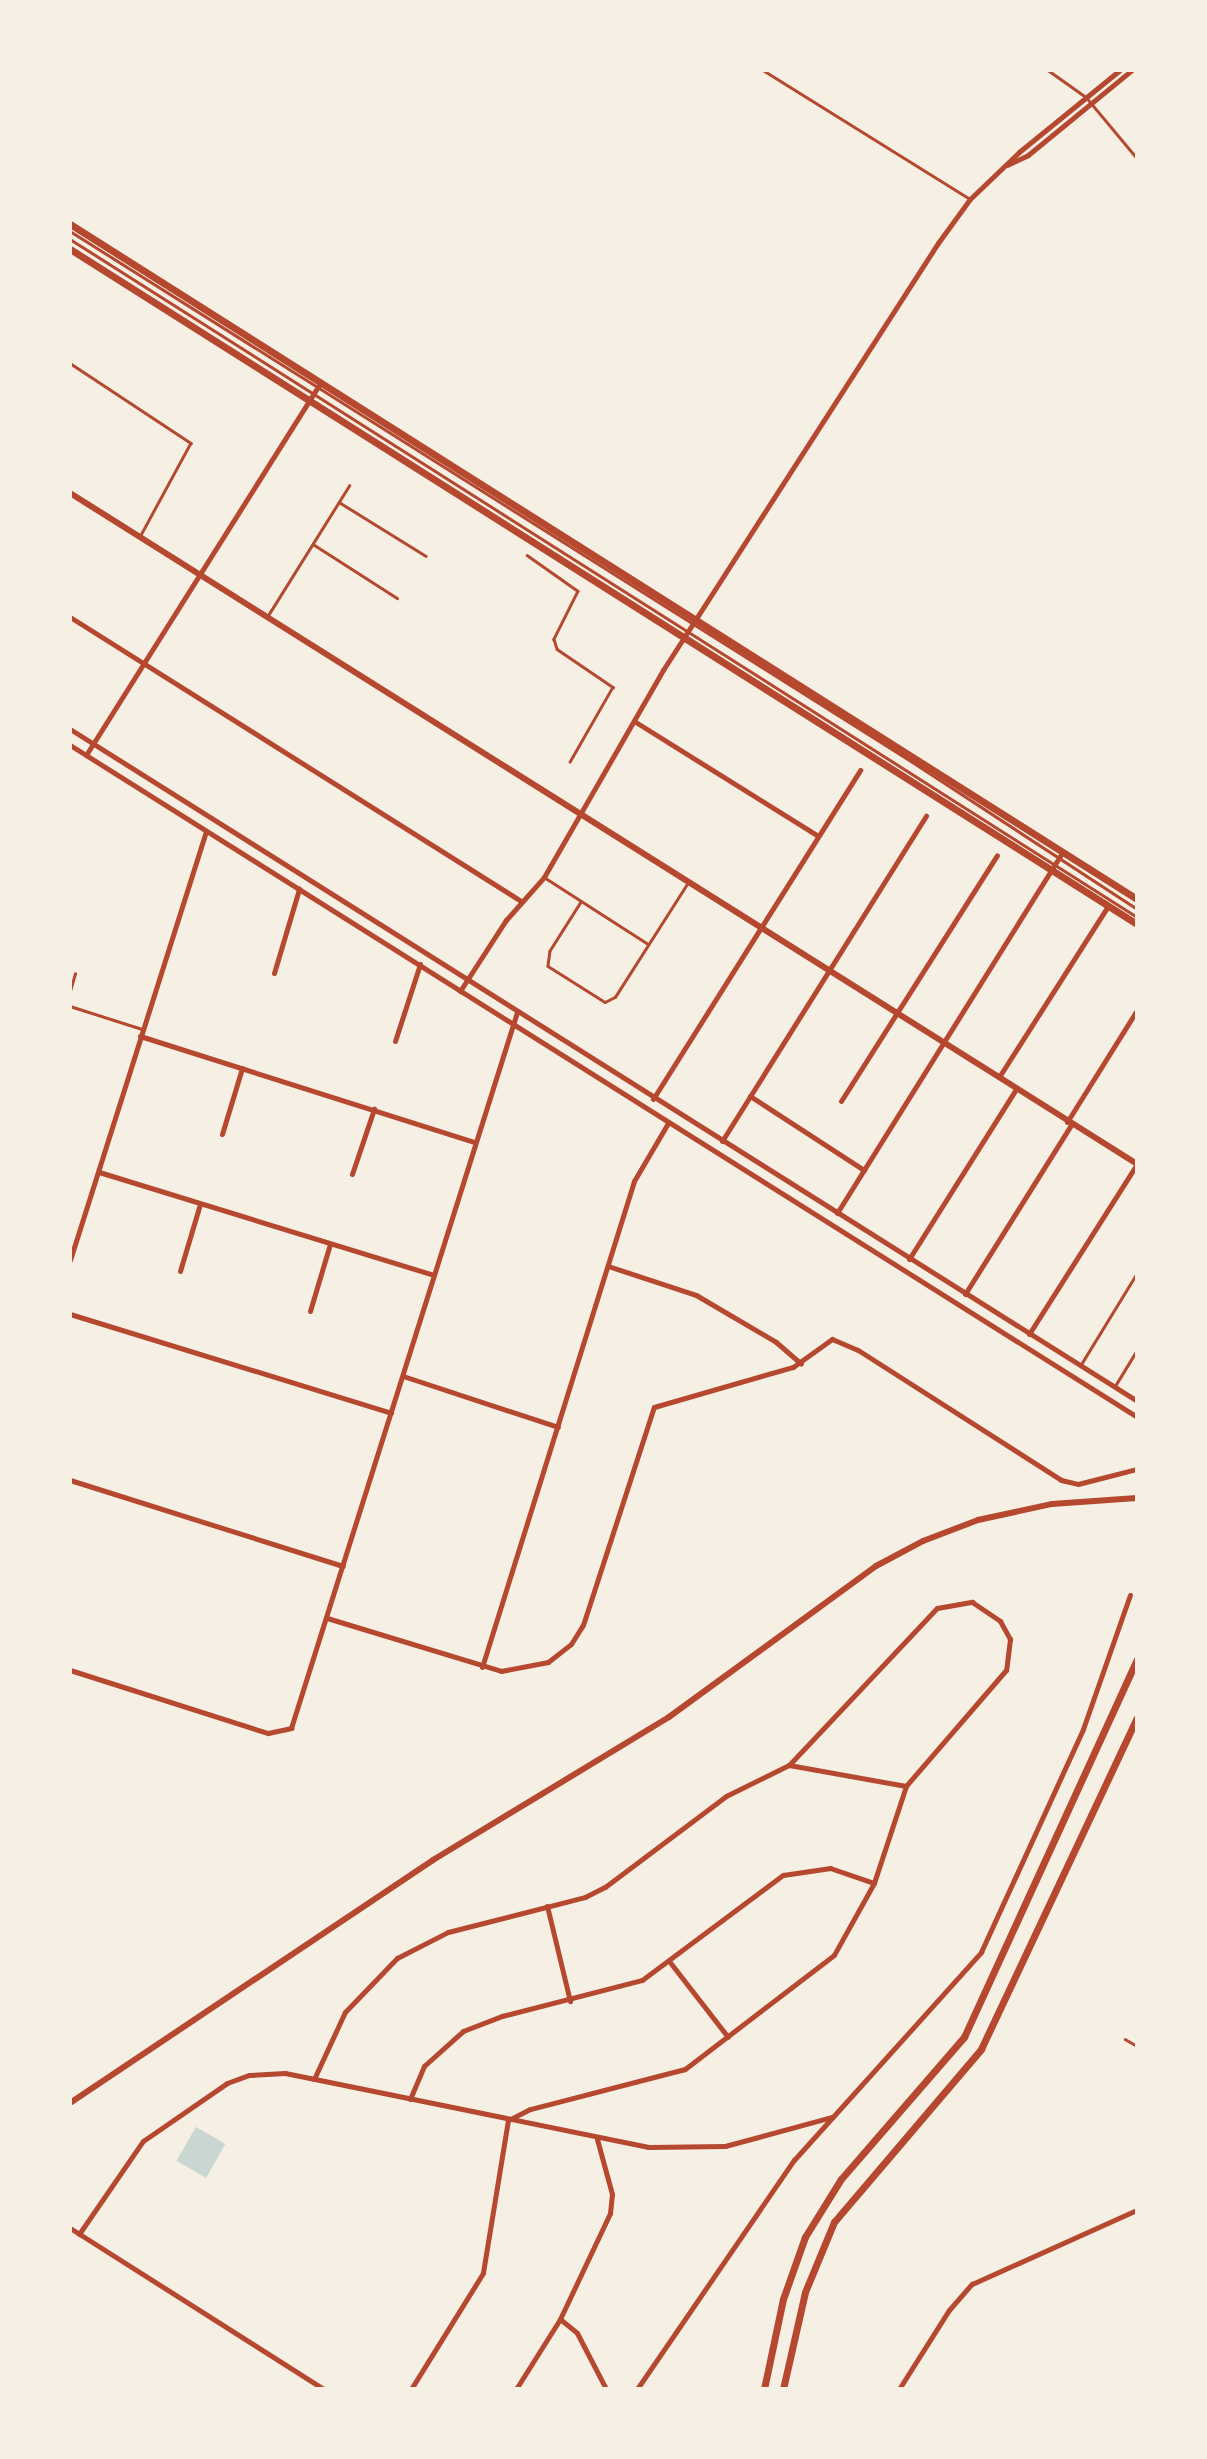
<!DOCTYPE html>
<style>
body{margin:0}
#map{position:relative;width:1207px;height:2459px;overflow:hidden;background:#f6efe4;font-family:"Playfair Display",serif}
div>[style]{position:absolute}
.water>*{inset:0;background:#c9d6d2;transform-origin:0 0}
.service>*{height:2.5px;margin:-1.25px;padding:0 1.25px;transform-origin:1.25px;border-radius:1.25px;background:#b5482f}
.minor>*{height:5px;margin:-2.5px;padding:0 2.5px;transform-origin:2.5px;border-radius:2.5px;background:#b5482f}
.tertiary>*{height:6px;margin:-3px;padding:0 3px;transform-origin:3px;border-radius:3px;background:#b5482f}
.secondary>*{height:7px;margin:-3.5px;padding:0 3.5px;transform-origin:3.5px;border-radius:3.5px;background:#b5482f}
span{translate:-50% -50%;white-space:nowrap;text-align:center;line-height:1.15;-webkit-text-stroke:7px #f6efe4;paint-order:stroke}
.frame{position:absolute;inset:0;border:72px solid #f6efe4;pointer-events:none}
</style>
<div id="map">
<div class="water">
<div style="left:196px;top:2127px;width:34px;height:39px;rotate:30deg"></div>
</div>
<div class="service">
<div style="left:763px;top:70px;width:244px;rotate:31.9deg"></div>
<div style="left:1048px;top:70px;width:47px;rotate:35.4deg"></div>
<div style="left:1086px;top:97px;width:80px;rotate:50.1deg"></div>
<div style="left:70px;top:231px;width:994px;rotate:32.22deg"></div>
<div style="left:911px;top:761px;width:270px;rotate:33.2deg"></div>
<div style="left:70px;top:239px;width:1264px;rotate:32.43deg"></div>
<div style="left:70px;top:363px;width:145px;rotate:33.5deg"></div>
<div style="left:191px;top:443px;width:105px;rotate:118.5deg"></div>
<div style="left:339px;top:502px;width:102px;rotate:31.8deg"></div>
<div style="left:313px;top:544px;width:100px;rotate:32.7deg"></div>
<div style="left:527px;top:555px;width:62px;rotate:35.2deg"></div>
<div style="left:578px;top:591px;width:54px;rotate:116.6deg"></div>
<div style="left:554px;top:639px;width:10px;rotate:73deg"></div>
<div style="left:557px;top:649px;width:68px;rotate:34.2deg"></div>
<div style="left:613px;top:687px;width:86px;rotate:119.8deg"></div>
<div style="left:267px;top:617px;width:155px;rotate:-58deg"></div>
<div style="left:544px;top:877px;width:122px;rotate:32.7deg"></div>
<div style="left:581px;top:902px;width:58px;rotate:122.3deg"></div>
<div style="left:550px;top:951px;width:15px;rotate:98deg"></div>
<div style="left:548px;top:966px;width:67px;rotate:32.3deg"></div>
<div style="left:605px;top:1002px;width:11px;rotate:-27deg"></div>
<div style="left:615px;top:997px;width:134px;rotate:-57.5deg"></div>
<div style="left:70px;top:991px;width:18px;rotate:-74deg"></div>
<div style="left:70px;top:1006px;width:76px;rotate:17.7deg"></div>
<div style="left:1080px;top:1366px;width:109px;rotate:-58.5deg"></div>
<div style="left:1115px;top:1386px;width:42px;rotate:-58.6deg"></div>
<div style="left:1125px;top:2039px;width:14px;rotate:30deg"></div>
</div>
<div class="minor">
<div style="left:1007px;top:165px;width:23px;rotate:-25deg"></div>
<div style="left:1028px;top:155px;width:134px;rotate:-39.3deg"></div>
<div style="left:70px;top:617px;width:533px;rotate:32.2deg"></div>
<div style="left:634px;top:721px;width:217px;rotate:32deg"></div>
<div style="left:70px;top:729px;width:1261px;rotate:32.2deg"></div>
<div style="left:70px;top:745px;width:1261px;rotate:32.2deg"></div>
<div style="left:86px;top:755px;width:441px;rotate:-57.8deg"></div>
<div style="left:274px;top:973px;width:88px;rotate:-73.4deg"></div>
<div style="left:460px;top:991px;width:85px;rotate:-57.1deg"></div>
<div style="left:506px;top:920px;width:57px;rotate:-48.5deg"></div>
<div style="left:544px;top:877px;width:239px;rotate:-60.1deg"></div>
<div style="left:663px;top:670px;width:508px;rotate:-57.22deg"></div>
<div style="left:938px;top:243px;width:54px;rotate:-54deg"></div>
<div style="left:970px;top:199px;width:68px;rotate:-43.8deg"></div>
<div style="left:1019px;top:152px;width:130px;rotate:-39.1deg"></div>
<div style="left:140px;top:1036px;width:351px;rotate:17.6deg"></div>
<div style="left:395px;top:1041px;width:81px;rotate:-72deg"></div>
<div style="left:999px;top:1077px;width:203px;rotate:-57.5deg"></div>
<div style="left:750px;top:1096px;width:136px;rotate:33deg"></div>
<div style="left:653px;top:1099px;width:389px;rotate:-57.8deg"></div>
<div style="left:841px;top:1101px;width:291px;rotate:-57.6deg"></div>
<div style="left:1067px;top:1122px;width:132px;rotate:-58deg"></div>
<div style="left:222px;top:1134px;width:69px;rotate:-73.1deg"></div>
<div style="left:722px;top:1141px;width:384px;rotate:-57.9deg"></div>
<div style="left:99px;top:1172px;width:350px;rotate:17.1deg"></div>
<div style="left:352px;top:1174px;width:69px;rotate:-71.3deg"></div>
<div style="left:837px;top:1213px;width:426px;rotate:-58deg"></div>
<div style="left:909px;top:1259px;width:201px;rotate:-57.8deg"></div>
<div style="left:70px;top:1260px;width:450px;rotate:-72.4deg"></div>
<div style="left:608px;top:1266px;width:93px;rotate:18.2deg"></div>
<div style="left:696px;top:1295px;width:93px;rotate:30.4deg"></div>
<div style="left:776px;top:1342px;width:33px;rotate:41deg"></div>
<div style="left:180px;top:1271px;width:70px;rotate:-73.4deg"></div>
<div style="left:965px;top:1294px;width:199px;rotate:-57.9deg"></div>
<div style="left:310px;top:1311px;width:70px;rotate:-73.4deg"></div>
<div style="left:70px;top:1314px;width:336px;rotate:17.1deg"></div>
<div style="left:1029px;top:1334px;width:201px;rotate:-57.6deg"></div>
<div style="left:403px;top:1376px;width:163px;rotate:18.2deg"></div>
<div style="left:70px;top:1480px;width:286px;rotate:17.5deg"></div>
<div style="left:327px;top:1618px;width:182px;rotate:16.9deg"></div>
<div style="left:501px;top:1671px;width:48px;rotate:-10.8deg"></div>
<div style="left:548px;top:1662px;width:29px;rotate:-38deg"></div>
<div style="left:571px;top:1644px;width:22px;rotate:-58deg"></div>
<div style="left:583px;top:1625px;width:229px;rotate:-72deg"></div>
<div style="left:654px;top:1407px;width:145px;rotate:-16.1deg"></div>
<div style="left:793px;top:1367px;width:48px;rotate:-35.7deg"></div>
<div style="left:832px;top:1339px;width:28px;rotate:23deg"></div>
<div style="left:858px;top:1350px;width:241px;rotate:32.6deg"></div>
<div style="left:1061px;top:1480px;width:17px;rotate:13deg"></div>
<div style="left:1078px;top:1484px;width:61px;rotate:-14.3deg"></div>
<div style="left:482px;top:1667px;width:509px;rotate:-72.63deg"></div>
<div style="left:634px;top:1181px;width:67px;rotate:-59.6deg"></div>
<div style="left:70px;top:1670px;width:208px;rotate:17.7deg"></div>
<div style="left:268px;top:1733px;width:24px;rotate:-12deg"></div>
<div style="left:291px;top:1728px;width:751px;rotate:-72.48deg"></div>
<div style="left:789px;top:1765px;width:119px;rotate:10.2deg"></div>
<div style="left:547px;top:1906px;width:98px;rotate:76.4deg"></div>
<div style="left:669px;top:1961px;width:96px;rotate:52.2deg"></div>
<div style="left:314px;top:2079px;width:74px;rotate:-65.2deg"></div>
<div style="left:345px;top:2012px;width:75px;rotate:-46.1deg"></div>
<div style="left:397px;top:1958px;width:57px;rotate:-27deg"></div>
<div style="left:448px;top:1932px;width:141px;rotate:-14.3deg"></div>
<div style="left:585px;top:1897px;width:22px;rotate:-27deg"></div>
<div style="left:605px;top:1887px;width:151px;rotate:-36.9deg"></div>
<div style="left:726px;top:1796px;width:70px;rotate:-26.2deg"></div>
<div style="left:789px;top:1765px;width:216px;rotate:-46.7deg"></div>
<div style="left:937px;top:1608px;width:36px;rotate:-10deg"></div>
<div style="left:972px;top:1602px;width:34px;rotate:34deg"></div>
<div style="left:1000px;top:1621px;width:21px;rotate:61deg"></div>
<div style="left:1010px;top:1639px;width:31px;rotate:97deg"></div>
<div style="left:1006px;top:1670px;width:153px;rotate:130.8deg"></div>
<div style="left:906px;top:1786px;width:102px;rotate:108.3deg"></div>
<div style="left:874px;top:1883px;width:82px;rotate:119.1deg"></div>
<div style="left:834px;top:1955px;width:188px;rotate:142.6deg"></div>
<div style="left:685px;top:2069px;width:160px;rotate:165.5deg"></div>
<div style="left:530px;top:2109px;width:25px;rotate:153deg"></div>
<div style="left:508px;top:2120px;width:155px;rotate:99.3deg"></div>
<div style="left:483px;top:2273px;width:137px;rotate:121.8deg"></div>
<div style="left:410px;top:2099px;width:36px;rotate:-67deg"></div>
<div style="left:424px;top:2066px;width:52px;rotate:-41.9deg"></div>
<div style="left:463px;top:2031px;width:42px;rotate:-21deg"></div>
<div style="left:502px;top:2016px;width:145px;rotate:-14.4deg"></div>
<div style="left:642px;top:1980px;width:176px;rotate:-36.7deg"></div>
<div style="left:783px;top:1875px;width:48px;rotate:-8.5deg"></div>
<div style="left:830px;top:1868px;width:46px;rotate:18.8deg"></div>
<div style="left:70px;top:2228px;width:301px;rotate:32.4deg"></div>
<div style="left:79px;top:2234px;width:113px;rotate:-55.5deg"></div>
<div style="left:143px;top:2141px;width:102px;rotate:-34.6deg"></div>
<div style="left:227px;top:2083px;width:23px;rotate:-20deg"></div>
<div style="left:249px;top:2075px;width:36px;rotate:-3deg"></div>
<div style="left:285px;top:2073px;width:371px;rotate:11.5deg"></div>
<div style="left:649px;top:2147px;width:76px;rotate:-0.8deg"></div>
<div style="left:725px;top:2146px;width:111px;rotate:-15.2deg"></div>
<div style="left:560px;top:2319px;width:22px;rotate:39deg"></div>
<div style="left:577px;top:2333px;width:63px;rotate:62.6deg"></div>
<div style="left:516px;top:2389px;width:83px;rotate:-57.8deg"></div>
<div style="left:560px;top:2319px;width:117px;rotate:-64.7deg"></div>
<div style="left:610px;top:2213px;width:19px;rotate:-84deg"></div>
<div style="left:612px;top:2194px;width:57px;rotate:-105.3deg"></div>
<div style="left:637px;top:2389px;width:278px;rotate:-55.6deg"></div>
<div style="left:794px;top:2160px;width:280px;rotate:-48deg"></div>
<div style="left:981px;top:1952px;width:245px;rotate:-65.4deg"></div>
<div style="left:1083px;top:1729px;width:142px;rotate:-70.7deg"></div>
<div style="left:899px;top:2389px;width:93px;rotate:-57.7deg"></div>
<div style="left:949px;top:2310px;width:35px;rotate:-49deg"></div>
<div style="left:972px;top:2284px;width:181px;rotate:-24.2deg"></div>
</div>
<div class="tertiary">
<div style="left:70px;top:493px;width:1260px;rotate:32.16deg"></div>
<div style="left:70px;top:2103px;width:437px;rotate:-33.8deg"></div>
<div style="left:433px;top:1860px;width:276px;rotate:-31.2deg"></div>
<div style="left:669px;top:1717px;width:256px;rotate:-36.1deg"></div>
<div style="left:876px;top:1566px;width:53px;rotate:-28deg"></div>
<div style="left:923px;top:1541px;width:59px;rotate:-20.9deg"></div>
<div style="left:978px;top:1520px;width:76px;rotate:-12.2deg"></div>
<div style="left:1052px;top:1504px;width:85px;rotate:-4deg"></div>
</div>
<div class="secondary">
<div style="left:70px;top:224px;width:1263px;rotate:32.32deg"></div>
<div style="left:70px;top:249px;width:1263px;rotate:32.32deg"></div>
<div style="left:764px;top:2389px;width:92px;rotate:-78.1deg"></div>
<div style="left:783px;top:2299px;width:66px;rotate:-70.5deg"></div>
<div style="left:805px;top:2237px;width:68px;rotate:-58.2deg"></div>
<div style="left:841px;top:2179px;width:188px;rotate:-49.1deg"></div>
<div style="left:964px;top:2037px;width:416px;rotate:-65.4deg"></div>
<div style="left:783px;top:2389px;width:99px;rotate:-77.2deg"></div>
<div style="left:805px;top:2292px;width:76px;rotate:-67.5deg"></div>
<div style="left:834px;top:2222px;width:227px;rotate:-49.6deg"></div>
<div style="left:981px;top:2049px;width:366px;rotate:-64.8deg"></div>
</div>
<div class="frame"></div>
</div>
